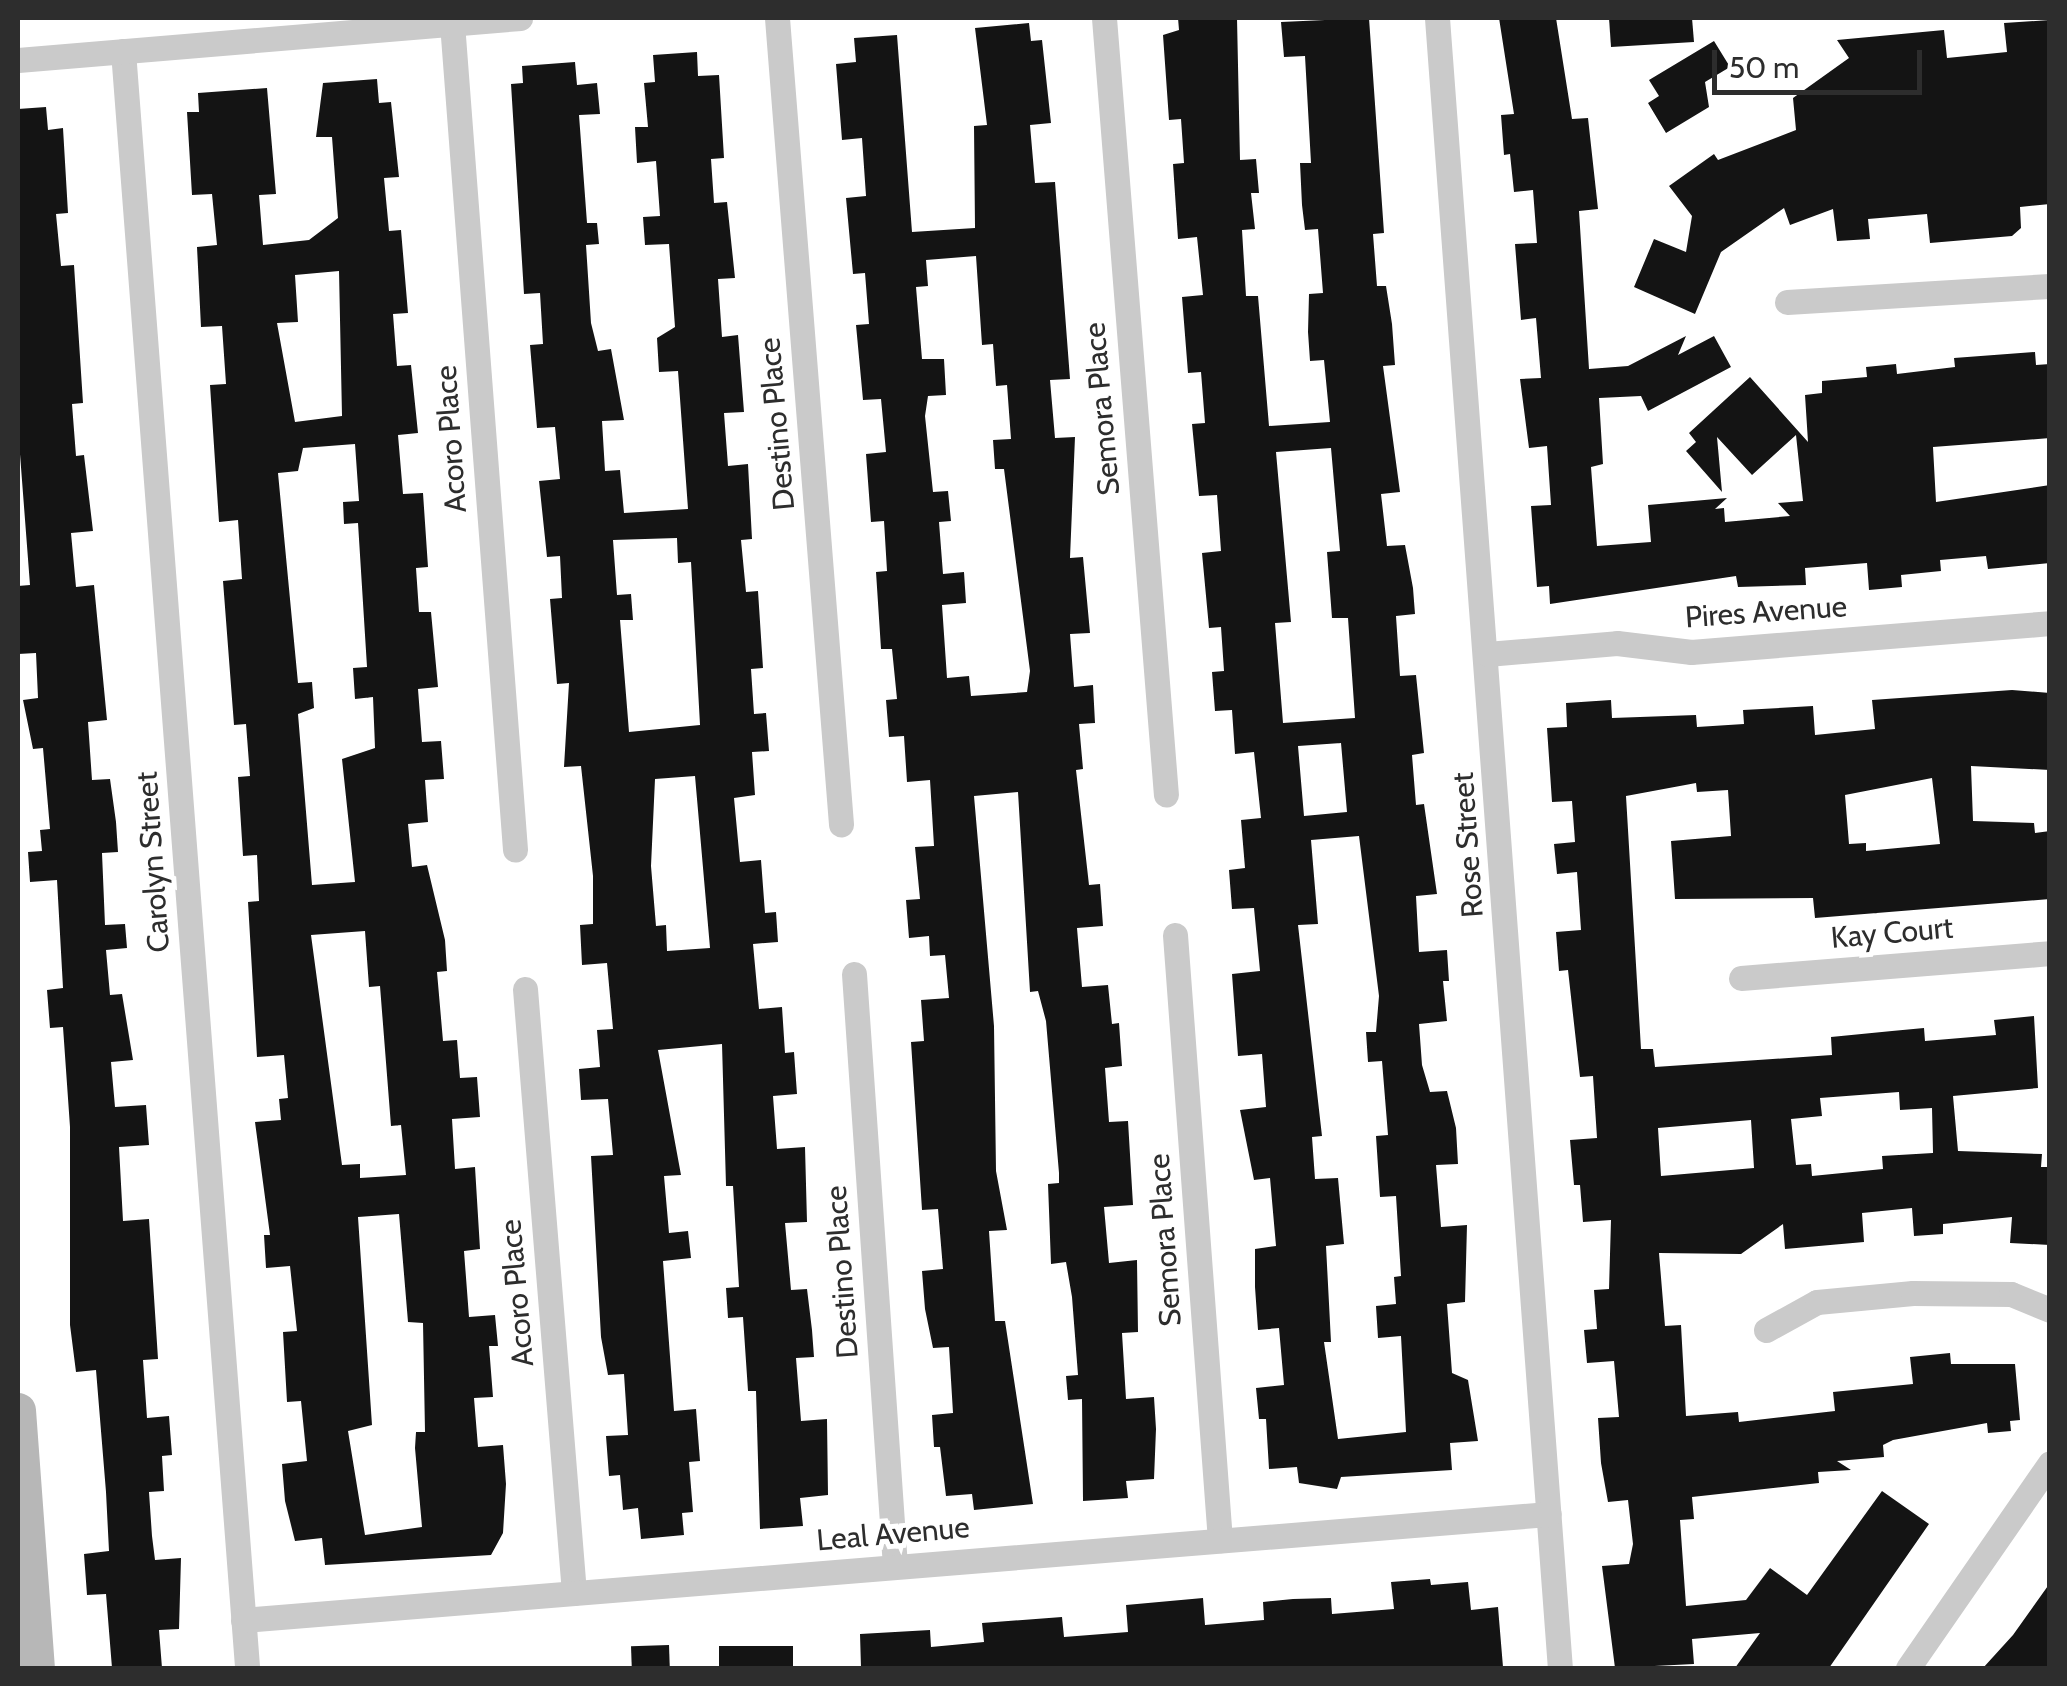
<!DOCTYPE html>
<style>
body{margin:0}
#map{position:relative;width:2067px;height:1686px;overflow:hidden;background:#fff;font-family:Cabin,sans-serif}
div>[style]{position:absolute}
.building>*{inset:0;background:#141414;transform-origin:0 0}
.street>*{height:25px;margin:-12.5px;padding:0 12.5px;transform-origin:12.5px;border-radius:12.5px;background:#cacaca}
.secondary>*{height:35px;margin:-17.5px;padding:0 17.5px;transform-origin:17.5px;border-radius:17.5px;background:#b7b7b7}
span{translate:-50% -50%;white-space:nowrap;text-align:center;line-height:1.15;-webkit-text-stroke:10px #fff;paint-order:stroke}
.street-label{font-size:30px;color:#2d2d2d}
.frame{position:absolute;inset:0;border:20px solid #2d2d2d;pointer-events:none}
.scale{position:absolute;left:1712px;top:50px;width:210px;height:45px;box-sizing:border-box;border:5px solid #2d2d2d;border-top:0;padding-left:12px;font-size:30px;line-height:35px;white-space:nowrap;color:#2d2d2d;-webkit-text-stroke:8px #fff;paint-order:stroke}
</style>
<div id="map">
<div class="building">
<div style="clip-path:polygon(evenodd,1178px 18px,1237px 18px,1240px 160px,1256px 159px,1259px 193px,1251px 193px,1255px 229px,1242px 230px,1246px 296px,1258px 296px,1269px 426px,1330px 422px,1324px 360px,1310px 361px,1308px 332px,1309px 294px,1323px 293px,1318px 229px,1305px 230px,1302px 205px,1300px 163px,1311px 163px,1305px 56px,1284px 57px,1281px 22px,1369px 18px,1384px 233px,1373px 234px,1377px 286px,1386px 286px,1392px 324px,1395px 365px,1383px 366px,1400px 492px,1381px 494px,1387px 546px,1405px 545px,1413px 588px,1415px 614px,1396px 616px,1400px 676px,1416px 675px,1424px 753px,1412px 755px,1416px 805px,1424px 804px,1437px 894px,1416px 896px,1419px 952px,1447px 950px,1449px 981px,1443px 981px,1447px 1021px,1419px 1024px,1422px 1065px,1430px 1092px,1447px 1091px,1456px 1128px,1458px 1164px,1436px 1165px,1441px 1227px,1467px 1225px,1465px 1302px,1447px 1304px,1452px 1373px,1468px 1380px,1478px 1441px,1450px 1443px,1452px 1470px,1341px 1477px,1337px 1489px,1299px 1483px,1297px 1467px,1269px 1469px,1266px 1419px,1259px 1419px,1256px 1388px,1284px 1385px,1279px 1328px,1258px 1330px,1255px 1287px,1255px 1249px,1276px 1246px,1270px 1178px,1254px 1180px,1240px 1110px,1266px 1107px,1262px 1054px,1238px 1056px,1232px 974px,1260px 971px,1254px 908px,1232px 909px,1229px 870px,1245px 868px,1241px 820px,1261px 818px,1254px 752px,1235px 754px,1232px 710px,1215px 711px,1212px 672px,1224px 671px,1221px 627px,1209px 628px,1202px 553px,1221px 551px,1217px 495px,1199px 496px,1192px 424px,1205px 423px,1201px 372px,1188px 373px,1182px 297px,1203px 295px,1197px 237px,1178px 239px,1173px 164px,1184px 163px,1181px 119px,1169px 120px,1163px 35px,1179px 30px,1178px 18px,1331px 448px,1340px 551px,1327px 552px,1332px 618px,1348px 618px,1355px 718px,1283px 723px,1275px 623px,1291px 622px,1276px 452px,1331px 448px,1178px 18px,1341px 743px,1347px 812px,1304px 816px,1298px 746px,1341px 743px,1178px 18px,1359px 836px,1379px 996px,1376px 1032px,1366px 1032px,1368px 1062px,1382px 1061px,1388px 1135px,1376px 1136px,1380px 1197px,1396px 1196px,1401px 1276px,1394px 1277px,1396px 1304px,1376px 1306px,1378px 1338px,1401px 1336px,1406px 1432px,1338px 1439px,1324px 1342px,1331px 1342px,1326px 1246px,1344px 1244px,1338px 1178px,1315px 1179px,1312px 1137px,1322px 1136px,1298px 925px,1318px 924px,1311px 840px,1359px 836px)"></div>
<div style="clip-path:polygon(1499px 18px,1556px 18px,1572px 119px,1588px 118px,1598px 209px,1579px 211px,1589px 369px,1628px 366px,1686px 336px,1678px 355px,1714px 336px,1731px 367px,1648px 411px,1641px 396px,1599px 398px,1603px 464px,1591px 467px,1597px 546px,1651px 542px,1648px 505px,1727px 498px,1715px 509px,1724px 508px,1725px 522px,1790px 516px,1778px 503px,1803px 501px,1796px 435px,1752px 475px,1717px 437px,1722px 492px,1686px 451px,1696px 442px,1689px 433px,1750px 377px,1808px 442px,1805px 395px,1822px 393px,1822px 381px,1867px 377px,1866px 367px,1896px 364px,1897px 374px,1955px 367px,1954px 358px,2035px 352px,2036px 365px,2050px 364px,2050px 438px,1933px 447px,1936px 502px,2050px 485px,2050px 563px,1988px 569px,1986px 556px,1940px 560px,1941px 571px,1901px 575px,1902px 587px,1869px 590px,1867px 563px,1805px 568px,1806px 585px,1738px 587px,1736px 576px,1550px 604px,1549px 586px,1537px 587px,1531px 506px,1551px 505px,1547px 446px,1529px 448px,1520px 379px,1541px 378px,1536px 318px,1521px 320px,1515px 244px,1537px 243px,1533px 190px,1514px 192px,1510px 154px,1504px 155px,1501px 115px,1514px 114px)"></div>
<div style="clip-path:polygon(1609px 18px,1692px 18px,1694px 42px,1611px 47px)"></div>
<div style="clip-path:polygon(2050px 20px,2050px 204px,2020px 207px,2021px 228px,2012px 236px,1930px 243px,1927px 214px,1868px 219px,1870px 239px,1837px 241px,1833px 209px,1790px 225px,1784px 208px,1721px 252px,1695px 314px,1634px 287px,1654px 239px,1686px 252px,1692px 216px,1669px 186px,1714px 154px,1718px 160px,1796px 130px,1793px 98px,1849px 58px,1837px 40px,1944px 30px,1947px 58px,2007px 52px,2004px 23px)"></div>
<div style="clip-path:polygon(evenodd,1029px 23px,1031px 41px,1042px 40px,1051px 123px,1030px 125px,1035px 183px,1055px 182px,1070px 379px,1050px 380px,1055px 438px,1075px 437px,1070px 558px,1083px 557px,1090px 633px,1070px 634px,1074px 687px,1093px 685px,1095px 723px,1079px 724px,1083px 769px,1076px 770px,1089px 885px,1100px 884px,1103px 926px,1077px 928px,1082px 987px,1108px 985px,1112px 1024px,1119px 1023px,1122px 1066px,1105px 1068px,1109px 1122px,1128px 1121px,1133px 1205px,1104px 1207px,1109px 1263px,1137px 1260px,1138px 1332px,1122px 1333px,1126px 1399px,1154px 1397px,1156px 1429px,1154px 1479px,1126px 1481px,1128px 1498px,1083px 1501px,1082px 1399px,1068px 1400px,1066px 1376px,1078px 1375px,1072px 1297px,1066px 1262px,1051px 1264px,1048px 1184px,1059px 1183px,1059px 1173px,1046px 1021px,1038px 991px,1030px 992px,1018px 792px,974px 796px,994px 1026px,996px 1171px,1007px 1230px,989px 1231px,995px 1321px,1005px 1321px,1033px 1504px,974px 1510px,972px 1494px,946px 1496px,940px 1447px,934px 1447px,932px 1415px,953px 1413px,949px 1347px,933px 1348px,925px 1309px,922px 1271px,943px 1269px,938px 1209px,922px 1210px,911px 1042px,924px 1041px,921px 1000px,949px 998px,945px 955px,930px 956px,929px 936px,909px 938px,906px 900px,920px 899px,915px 847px,934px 846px,930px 780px,907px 782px,904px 736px,889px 737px,886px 700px,897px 699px,892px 649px,881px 649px,876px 572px,887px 571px,884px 521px,871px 522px,866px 454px,886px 452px,881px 399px,863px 400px,856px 325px,869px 324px,865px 273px,853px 274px,846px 198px,866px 196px,862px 138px,842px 140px,836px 64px,856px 62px,854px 38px,897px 35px,912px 232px,975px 228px,974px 126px,987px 125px,975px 28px,1029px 23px,976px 256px,982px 345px,993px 344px,996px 386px,1007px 385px,1011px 439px,993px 440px,995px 469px,1004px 469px,1030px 671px,1027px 692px,971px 696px,969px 676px,947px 678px,942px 605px,966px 603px,964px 572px,943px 574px,939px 522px,951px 521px,948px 491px,933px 492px,925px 416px,928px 396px,946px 395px,944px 359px,922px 359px,916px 287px,928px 286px,926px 260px,976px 256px)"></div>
<div style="clip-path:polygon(1714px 41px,1730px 67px,1705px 82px,1709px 107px,1666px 133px,1648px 103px,1659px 96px,1649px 80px)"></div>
<div style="clip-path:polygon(evenodd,697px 52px,698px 76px,719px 75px,724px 158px,711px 159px,714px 203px,727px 202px,735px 278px,718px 279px,722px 337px,738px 335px,744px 412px,724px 413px,728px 466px,748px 464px,752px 539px,741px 540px,746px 592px,758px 591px,763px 668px,751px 669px,754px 714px,766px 713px,769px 751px,752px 752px,755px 795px,734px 798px,740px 862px,761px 860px,765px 913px,776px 912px,778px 942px,753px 944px,759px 1009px,782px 1007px,785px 1053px,794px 1052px,797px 1094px,773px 1096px,777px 1149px,805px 1147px,807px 1222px,785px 1223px,791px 1290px,807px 1289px,812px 1330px,814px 1357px,796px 1358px,801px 1421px,827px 1419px,828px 1495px,800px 1498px,803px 1526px,760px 1529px,756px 1391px,748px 1391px,743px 1317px,728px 1318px,726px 1288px,739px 1287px,733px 1186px,726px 1186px,722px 1044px,658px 1050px,681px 1175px,664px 1176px,669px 1233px,688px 1231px,691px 1258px,663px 1261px,674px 1411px,696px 1409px,700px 1461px,689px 1462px,693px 1512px,682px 1513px,684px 1535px,641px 1539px,638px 1508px,623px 1510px,620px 1475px,609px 1476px,606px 1436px,628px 1435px,624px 1374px,608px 1375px,601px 1337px,591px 1156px,613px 1155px,608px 1099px,581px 1100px,579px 1069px,600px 1067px,597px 1030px,613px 1029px,607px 963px,582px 965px,580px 925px,593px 924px,593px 876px,581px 766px,564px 767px,569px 683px,557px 684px,550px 599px,562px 598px,560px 556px,547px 557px,539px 481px,560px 479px,555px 427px,537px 428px,530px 345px,543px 344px,540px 293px,524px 294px,511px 84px,523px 83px,522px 66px,575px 62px,577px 85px,597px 83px,600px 114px,579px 115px,587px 223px,597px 223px,599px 244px,586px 245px,591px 323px,598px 351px,611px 349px,624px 420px,602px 421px,605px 471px,620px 470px,624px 513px,688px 509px,678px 371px,659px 372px,657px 338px,675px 327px,669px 244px,645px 245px,643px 217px,660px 216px,656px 161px,637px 163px,635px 127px,648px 127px,644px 83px,655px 82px,653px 55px,697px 52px,677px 538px,678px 563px,691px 562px,700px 725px,629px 732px,620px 620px,633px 620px,631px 594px,617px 595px,613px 540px,677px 538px,697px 52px,695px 776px,710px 948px,667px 951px,666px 925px,656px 926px,651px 866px,655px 779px,695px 776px)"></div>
<div style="clip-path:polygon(evenodd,377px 79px,379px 103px,391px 102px,399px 177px,384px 178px,389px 231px,401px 230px,408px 313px,393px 314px,397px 366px,411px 365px,418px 433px,398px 435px,403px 494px,423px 493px,428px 567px,416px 568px,419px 612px,431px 612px,438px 687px,418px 689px,422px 742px,441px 741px,444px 779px,425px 780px,428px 822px,408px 824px,412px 867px,427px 865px,445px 940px,447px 971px,437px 972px,443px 1041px,457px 1040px,460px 1078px,477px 1077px,480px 1117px,452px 1119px,455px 1169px,475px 1167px,480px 1249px,464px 1251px,469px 1317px,495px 1315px,498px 1346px,489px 1346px,493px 1397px,474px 1398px,478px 1447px,503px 1445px,506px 1484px,503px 1533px,491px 1555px,325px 1565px,322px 1538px,295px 1541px,285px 1501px,282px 1464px,307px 1461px,301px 1401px,287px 1402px,283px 1332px,297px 1331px,290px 1266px,266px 1268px,264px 1235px,270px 1235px,255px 1122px,281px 1120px,279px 1099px,288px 1098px,284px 1055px,257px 1057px,248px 902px,259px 901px,257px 855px,243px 856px,238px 777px,250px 776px,246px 724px,234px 725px,223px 581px,242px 579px,238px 520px,219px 522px,210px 385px,226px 384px,222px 326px,201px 327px,197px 247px,217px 245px,212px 194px,192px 195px,187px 112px,199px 112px,198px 93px,267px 88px,276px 194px,259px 195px,263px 245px,309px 240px,338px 218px,332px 137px,316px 137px,323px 83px,377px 79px,339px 271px,342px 416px,295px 422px,277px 323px,298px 322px,295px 275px,339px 271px,377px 79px,355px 444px,359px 501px,343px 502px,344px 524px,358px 523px,367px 667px,353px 668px,355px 699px,373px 697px,375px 748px,342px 759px,355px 882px,312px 885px,298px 714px,314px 708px,312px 682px,298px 683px,278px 473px,298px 471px,303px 448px,355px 444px,377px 79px,365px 931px,369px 987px,380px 986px,391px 1126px,401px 1125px,406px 1175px,360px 1178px,360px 1164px,342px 1165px,311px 935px,365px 931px,377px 79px,399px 1214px,408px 1322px,423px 1323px,425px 1432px,416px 1432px,415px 1448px,422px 1527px,365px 1535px,348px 1431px,372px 1425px,358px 1217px,399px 1214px)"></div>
<div style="clip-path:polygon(46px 107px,48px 130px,63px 128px,68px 213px,56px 214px,61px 266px,74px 265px,83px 403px,72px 404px,76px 456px,84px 455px,93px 531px,71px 533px,76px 587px,94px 585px,107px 720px,88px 722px,92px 780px,110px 779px,116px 822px,118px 852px,102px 853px,105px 925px,125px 924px,127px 948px,106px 950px,110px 995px,122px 994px,133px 1060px,111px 1062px,115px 1107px,146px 1105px,149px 1145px,119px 1147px,123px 1221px,149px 1219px,158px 1359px,143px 1360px,147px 1418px,169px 1416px,172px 1455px,162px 1456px,164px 1491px,149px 1492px,152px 1536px,155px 1560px,181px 1558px,179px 1629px,159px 1630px,162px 1668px,112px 1668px,106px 1594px,87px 1595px,84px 1554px,109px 1551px,106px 1492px,96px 1370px,76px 1372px,70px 1325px,70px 1127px,63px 1027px,50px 1028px,47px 990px,63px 988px,57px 880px,30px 882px,28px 852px,42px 851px,40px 830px,50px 829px,43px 748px,33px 749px,23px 700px,38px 698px,36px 653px,18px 654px,18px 586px,30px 585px,18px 428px,18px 109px)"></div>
<div style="clip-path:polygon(evenodd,2012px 690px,2050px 693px,2050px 770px,1971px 766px,1973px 821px,2034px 823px,2035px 833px,2050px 831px,2050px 899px,1815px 918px,1813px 898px,1675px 899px,1671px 841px,1731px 836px,1728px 790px,1697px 792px,1696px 783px,1626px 796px,1641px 1049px,1653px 1049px,1655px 1067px,1832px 1055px,1831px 1037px,1892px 1031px,1924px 1028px,1925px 1041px,1996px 1035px,1994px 1020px,2034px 1016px,2038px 1088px,1953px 1096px,1958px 1151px,2042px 1154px,2041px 1167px,2050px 1167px,2050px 1245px,2010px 1243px,2012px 1217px,1943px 1224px,1943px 1234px,1914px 1236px,1912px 1208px,1862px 1213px,1864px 1242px,1785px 1249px,1783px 1224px,1741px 1254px,1659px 1253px,1665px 1326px,1681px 1325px,1686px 1416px,1738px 1412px,1739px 1422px,1835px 1411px,1833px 1392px,1913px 1384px,1910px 1357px,1950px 1353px,1951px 1364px,2015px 1364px,2020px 1420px,2010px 1421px,2011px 1431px,1988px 1433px,1987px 1423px,1893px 1440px,1883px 1445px,1884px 1457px,1837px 1461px,1851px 1470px,1818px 1472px,1819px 1483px,1692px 1497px,1694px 1519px,1680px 1520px,1686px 1606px,1746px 1600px,1770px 1568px,1807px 1595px,1882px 1491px,1929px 1524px,1829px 1668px,1735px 1668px,1760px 1633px,1692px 1639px,1694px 1664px,1615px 1668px,1602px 1566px,1629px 1564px,1633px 1544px,1628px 1500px,1608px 1502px,1601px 1463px,1598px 1418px,1619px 1417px,1614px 1361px,1587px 1363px,1584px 1330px,1597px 1329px,1594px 1290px,1609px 1289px,1611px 1220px,1583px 1222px,1580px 1185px,1574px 1185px,1570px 1140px,1597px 1138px,1593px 1076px,1580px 1077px,1568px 970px,1559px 971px,1556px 932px,1581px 930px,1577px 872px,1557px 874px,1554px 844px,1575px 842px,1572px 801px,1552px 802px,1547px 728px,1567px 727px,1566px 703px,1611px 700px,1612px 718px,1696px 715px,1697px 727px,1744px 724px,1743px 710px,1813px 706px,1815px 735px,1875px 729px,1872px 700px,2012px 690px,1932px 778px,1940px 844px,1866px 851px,1866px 843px,1849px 844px,1845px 795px,1932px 778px,2012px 690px,1899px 1092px,1900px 1110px,1932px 1108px,1933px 1153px,1882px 1156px,1883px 1169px,1812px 1176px,1811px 1164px,1796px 1165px,1791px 1119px,1822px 1116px,1820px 1098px,1899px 1092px,2012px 690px,1751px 1120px,1754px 1168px,1661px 1176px,1658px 1128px,1751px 1120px)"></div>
<div style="clip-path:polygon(1430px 1579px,1431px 1585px,1468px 1582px,1471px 1610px,1498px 1607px,1503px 1667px,861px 1668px,860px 1634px,930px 1630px,931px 1647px,984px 1642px,982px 1623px,1062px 1617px,1064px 1637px,1128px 1632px,1126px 1605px,1203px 1598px,1205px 1625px,1264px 1620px,1263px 1602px,1293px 1599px,1331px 1598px,1332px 1614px,1394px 1609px,1391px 1582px)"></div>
<div style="clip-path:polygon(2050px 1583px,2050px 1668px,1983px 1668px,2013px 1635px)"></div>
<div style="left:669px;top:1645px;width:23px;height:38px;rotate:88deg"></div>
<div style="left:719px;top:1646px;width:74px;height:22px"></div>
</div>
<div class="street">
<div style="left:777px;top:18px;width:809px;rotate:85.46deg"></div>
<div style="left:1104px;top:18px;width:779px;rotate:85.44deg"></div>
<div style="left:1437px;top:18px;width:1655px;rotate:85.74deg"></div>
<div style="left:452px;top:23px;width:829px;rotate:85.64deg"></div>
<div style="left:123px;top:51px;width:1622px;rotate:85.61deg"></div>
<div style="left:18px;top:60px;width:504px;rotate:-4.78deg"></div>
<div style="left:1787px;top:302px;width:263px;rotate:-3.5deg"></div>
<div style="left:1487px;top:654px;width:130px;rotate:-4.8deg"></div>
<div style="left:1617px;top:643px;width:75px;rotate:6.9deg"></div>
<div style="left:1691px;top:652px;width:360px;rotate:-4.6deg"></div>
<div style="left:1175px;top:935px;width:607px;rotate:85.75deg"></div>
<div style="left:854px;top:974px;width:594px;rotate:86.04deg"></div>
<div style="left:1741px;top:978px;width:310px;rotate:-4.6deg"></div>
<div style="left:525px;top:989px;width:606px;rotate:85.36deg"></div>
<div style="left:1766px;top:1330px;width:58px;rotate:-28.8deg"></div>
<div style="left:1817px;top:1302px;width:96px;rotate:-5.4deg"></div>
<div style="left:1913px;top:1293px;width:98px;rotate:0.6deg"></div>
<div style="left:2011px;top:1294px;width:42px;rotate:22.3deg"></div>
<div style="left:243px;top:1620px;width:1310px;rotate:-4.64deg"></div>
<div style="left:1908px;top:1668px;width:249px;rotate:-55.3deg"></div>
</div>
<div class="secondary">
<div style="left:18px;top:1410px;width:259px;rotate:85.8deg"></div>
</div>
<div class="street-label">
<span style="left:1102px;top:409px;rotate:-95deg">Semora Place</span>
<span style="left:777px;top:424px;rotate:-95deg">Destino Place</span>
<span style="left:451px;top:439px;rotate:-94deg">Acoro Place</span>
<span style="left:1766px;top:612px;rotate:-4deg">Pires Avenue</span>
<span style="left:1468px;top:845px;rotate:-94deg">Rose Street</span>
<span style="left:153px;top:862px;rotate:-94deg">Carolyn Street</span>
<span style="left:1892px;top:933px;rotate:-5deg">Kay Court</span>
<span style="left:1165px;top:1240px;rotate:-94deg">Semora Place</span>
<span style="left:842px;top:1272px;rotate:-94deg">Destino Place</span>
<span style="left:517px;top:1293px;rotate:-95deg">Acoro Place</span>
<span style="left:893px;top:1534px;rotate:-5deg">Leal Avenue</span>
</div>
<div class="frame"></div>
<div class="scale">50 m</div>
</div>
